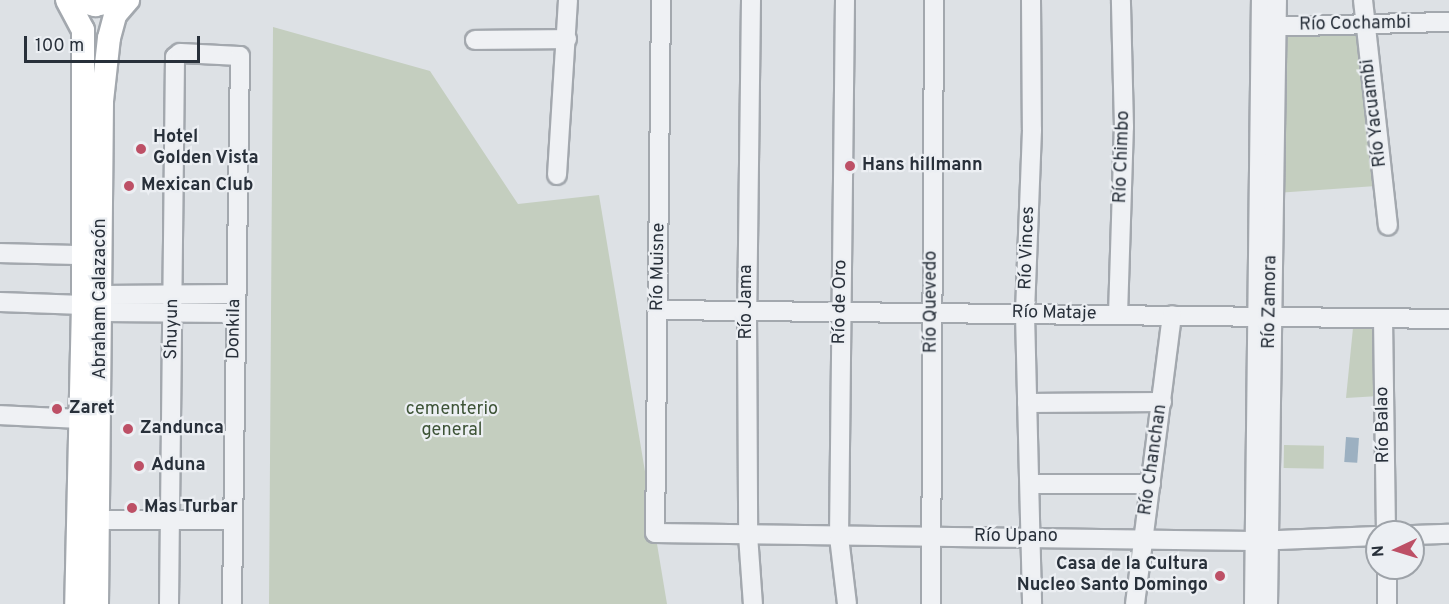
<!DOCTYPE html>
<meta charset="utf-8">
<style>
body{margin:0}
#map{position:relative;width:1449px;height:604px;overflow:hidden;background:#dde1e5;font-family:Overpass,sans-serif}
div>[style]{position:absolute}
.green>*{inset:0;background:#c4cebf;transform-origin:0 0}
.water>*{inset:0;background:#9cb0c1;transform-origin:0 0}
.roads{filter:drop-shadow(2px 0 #a3a8ae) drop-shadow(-2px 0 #a3a8ae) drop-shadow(0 2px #a3a8ae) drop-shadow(0 -2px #a3a8ae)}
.minor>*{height:18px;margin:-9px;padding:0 9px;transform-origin:9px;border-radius:9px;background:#eff1f4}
.major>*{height:22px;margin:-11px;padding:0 11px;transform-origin:11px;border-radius:11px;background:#fff}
.dots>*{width:16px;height:16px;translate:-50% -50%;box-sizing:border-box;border:3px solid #eceff3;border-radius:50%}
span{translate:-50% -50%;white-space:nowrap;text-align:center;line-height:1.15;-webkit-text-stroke:4.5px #eceff3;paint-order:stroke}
.street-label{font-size:18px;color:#28303a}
.poi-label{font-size:18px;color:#28303a;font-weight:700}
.left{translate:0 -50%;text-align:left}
.right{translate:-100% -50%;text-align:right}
.park-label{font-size:18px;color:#3e5437}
.north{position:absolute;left:1365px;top:520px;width:60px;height:60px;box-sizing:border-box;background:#eceff3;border:2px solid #9ea3a9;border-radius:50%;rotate:266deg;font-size:16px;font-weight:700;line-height:24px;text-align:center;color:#28303a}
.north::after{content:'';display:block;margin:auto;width:21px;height:27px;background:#bd5066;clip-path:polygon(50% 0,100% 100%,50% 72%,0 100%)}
.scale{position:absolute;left:24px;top:36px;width:176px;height:27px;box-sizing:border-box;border:3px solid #28303a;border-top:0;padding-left:8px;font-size:18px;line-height:21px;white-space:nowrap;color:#28303a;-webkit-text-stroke:4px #eceff3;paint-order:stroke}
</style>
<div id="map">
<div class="green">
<div style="clip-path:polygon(273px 27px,430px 71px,518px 204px,599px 195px,667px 604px,269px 604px)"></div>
<div style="clip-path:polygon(1280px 33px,1359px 33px,1376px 186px,1276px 193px)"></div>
<div style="clip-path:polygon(1353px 328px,1381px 328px,1379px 396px,1346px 398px)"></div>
<div style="left:1284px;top:445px;width:40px;height:23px;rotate:1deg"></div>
</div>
<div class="water">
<div style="left:1346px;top:437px;width:13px;height:25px;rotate:4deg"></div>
</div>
<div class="roads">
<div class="minor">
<div style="left:661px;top:0;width:533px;rotate:90.64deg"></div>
<div style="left:655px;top:533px;width:599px;rotate:0.77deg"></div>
<div style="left:1254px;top:541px;width:123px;rotate:-2.3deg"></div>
<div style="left:751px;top:0;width:311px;rotate:90.7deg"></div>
<div style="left:747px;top:311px;width:224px;rotate:89.7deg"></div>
<div style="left:748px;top:535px;width:69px;rotate:85.9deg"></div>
<div style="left:845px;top:0;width:537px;rotate:90.64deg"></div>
<div style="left:839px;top:537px;width:67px;rotate:83.2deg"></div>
<div style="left:1031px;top:0;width:130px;rotate:89.6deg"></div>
<div style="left:1032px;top:130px;width:184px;rotate:92.2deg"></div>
<div style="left:1025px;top:314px;width:290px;rotate:88.6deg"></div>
<div style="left:1363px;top:0;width:227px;rotate:83.7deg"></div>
<div style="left:1265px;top:27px;width:184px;rotate:-1.6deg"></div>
<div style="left:475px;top:40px;width:92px;rotate:-0.6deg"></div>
<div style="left:557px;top:175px;width:175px;rotate:-86.4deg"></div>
<div style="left:0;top:253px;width:77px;rotate:1.5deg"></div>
<div style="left:101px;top:295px;width:135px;rotate:-0.4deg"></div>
<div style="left:0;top:302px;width:83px;rotate:2.1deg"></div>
<div style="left:659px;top:310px;width:790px;rotate:0.65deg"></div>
<div style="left:102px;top:312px;width:133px;rotate:0.4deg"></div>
<div style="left:1118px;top:315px;width:188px;rotate:-88.2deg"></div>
<div style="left:1124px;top:127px;width:127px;rotate:-91.4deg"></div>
<div style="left:1383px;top:318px;width:214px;rotate:89.2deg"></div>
<div style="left:1027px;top:403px;width:135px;rotate:-0.4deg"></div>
<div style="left:0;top:415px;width:81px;rotate:2.8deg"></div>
<div style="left:1031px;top:484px;width:120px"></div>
<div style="left:99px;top:520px;width:133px"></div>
<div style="left:1413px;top:535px;width:36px;rotate:-2deg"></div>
<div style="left:1387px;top:568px;width:36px;rotate:90deg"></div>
<div style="left:169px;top:604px;width:547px;rotate:-89.37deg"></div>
<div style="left:175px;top:57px;width:6px;rotate:-39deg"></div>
<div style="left:180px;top:53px;width:60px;rotate:2.9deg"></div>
<div style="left:240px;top:56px;width:548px;rotate:90.84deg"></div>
<div style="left:931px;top:604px;width:604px;rotate:-89.72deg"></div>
<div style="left:1135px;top:604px;width:291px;rotate:-82.7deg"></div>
<div style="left:1254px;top:604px;width:604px;rotate:-89.34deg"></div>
<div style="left:1268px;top:604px;width:604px;rotate:-89.15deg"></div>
</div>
<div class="major">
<div style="left:67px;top:0;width:34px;rotate:62deg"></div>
<div style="left:83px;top:30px;width:275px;rotate:90deg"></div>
<div style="left:83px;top:305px;width:299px;rotate:91.3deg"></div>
<div style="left:76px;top:0;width:20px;rotate:15deg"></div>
<div style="left:95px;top:5px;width:26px;rotate:-11deg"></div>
<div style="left:97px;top:604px;width:503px;rotate:-89.43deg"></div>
<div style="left:102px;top:101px;width:63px;rotate:-83.7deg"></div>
<div style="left:109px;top:38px;width:24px;rotate:-75deg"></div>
<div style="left:115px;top:15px;width:20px;rotate:-49deg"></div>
</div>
</div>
<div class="dots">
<div style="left:141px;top:149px;background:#bd5066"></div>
<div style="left:850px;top:166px;background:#bd5066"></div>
<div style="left:129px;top:186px;background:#bd5066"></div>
<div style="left:57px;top:409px;background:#bd5066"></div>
<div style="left:128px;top:429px;background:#bd5066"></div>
<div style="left:139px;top:466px;background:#bd5066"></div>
<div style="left:132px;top:508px;background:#bd5066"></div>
<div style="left:1220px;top:576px;background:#bd5066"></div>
</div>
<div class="street-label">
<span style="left:1355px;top:25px;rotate:-1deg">Río Cochambi</span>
<span style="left:1375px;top:113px;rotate:-97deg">Río Yacuambi</span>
<span style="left:1123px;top:157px;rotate:-88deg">Río Chimbo</span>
<span style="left:1028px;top:248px;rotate:-88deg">Río Vinces</span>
<span style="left:659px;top:267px;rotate:-89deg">Río Muisne</span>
<span style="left:101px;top:299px;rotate:-90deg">Abraham Calazacón</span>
<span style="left:747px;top:302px;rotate:-90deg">Río Jama</span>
<span style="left:841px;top:302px;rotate:-89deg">Río de Oro</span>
<span style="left:932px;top:302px;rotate:-90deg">Río Quevedo</span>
<span style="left:1271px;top:302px;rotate:-89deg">Río Zamora</span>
<span style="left:1054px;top:314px;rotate:1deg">Río Mataje</span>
<span style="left:173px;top:329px;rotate:-89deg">Shuyun</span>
<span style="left:235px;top:329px;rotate:-89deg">Donkila</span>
<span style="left:1384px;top:425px;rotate:-91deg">Río Balao</span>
<span style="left:1154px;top:460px;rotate:-82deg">Río Chanchan</span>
<span style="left:1016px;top:537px">Río Upano</span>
</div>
<div class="poi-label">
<span class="left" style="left:153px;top:149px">Hotel<br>Golden Vista</span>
<span class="left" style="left:862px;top:166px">Hans hillmann</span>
<span class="left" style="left:141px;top:186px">Mexican Club</span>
<span class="left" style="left:69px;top:409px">Zaret</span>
<span class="left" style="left:140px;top:429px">Zandunca</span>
<span class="left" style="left:151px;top:466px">Aduna</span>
<span class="left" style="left:144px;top:508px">Mas Turbar</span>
<span class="right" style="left:1208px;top:576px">Casa de la Cultura<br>Nucleo Santo Domingo</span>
</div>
<div class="park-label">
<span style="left:452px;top:421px">cementerio<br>general</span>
</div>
<div class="north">N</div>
<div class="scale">100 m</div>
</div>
